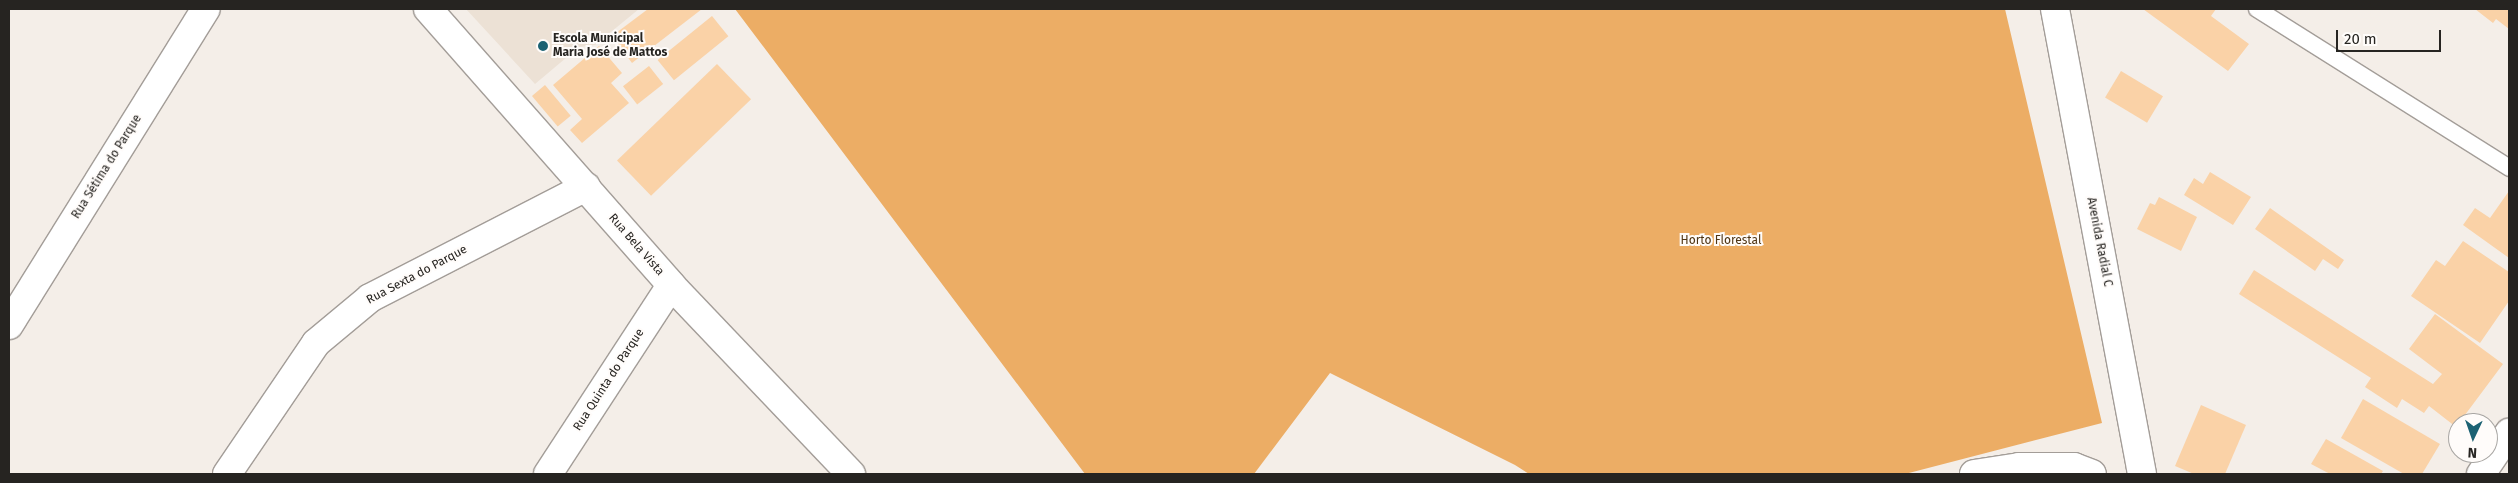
<!DOCTYPE html>
<meta charset="utf-8">
<style>
body{margin:0}
#map{position:relative;width:2518px;height:483px;overflow:hidden;background:#f4eee8;font-family:"Fira Sans",sans-serif}
div>[style]{position:absolute}
.built>*{inset:0;background:#ece1d5}
.green>*{inset:0;background:#ecad65}
.building>*{inset:0;background:#fad2a7;transform-origin:0 0}
.roads{filter:drop-shadow(1px 0 #a39d98) drop-shadow(-1px 0 #a39d98) drop-shadow(0 1px #a39d98) drop-shadow(0 -1px #a39d98)}
.lane>*{height:16px;margin:-8px;padding:0 8px;transform-origin:8px;border-radius:8px;background:#fff}
.street>*{height:28px;margin:-14px;padding:0 14px;transform-origin:14px;border-radius:14px;background:#fff}
.secondary>*{height:28px;margin:-14px;padding:0 14px;transform-origin:14px;border-radius:14px;background:#fff}
.dots>*{width:14px;height:14px;translate:-50% -50%;box-sizing:border-box;border:2px solid #fffcfa;border-radius:50%}
span{translate:-50% -50%;white-space:nowrap;text-align:center;line-height:1.15;-webkit-text-stroke:4px #fffcfa;paint-order:stroke}
.poi-label{font-size:12px;color:#262421;font-weight:700}
.left{translate:0 -50%;text-align:left}
.street-label{font-size:12px;color:#262421}
.park-label{font-size:12px;color:#4f3514}
.frame{position:absolute;inset:0;border:10px solid #262421;pointer-events:none}
.north{position:absolute;left:2448px;top:413px;width:50px;height:50px;box-sizing:border-box;background:#fffcfa;border:1px solid #a8a6a3;border-radius:50%;rotate:183deg;font-size:14px;font-weight:700;line-height:20px;text-align:center;color:#262421}
.north::after{content:'';display:block;margin:auto;width:18px;height:22px;background:#1c6273;clip-path:polygon(50% 0,100% 100%,50% 72%,0 100%)}
.scale{position:absolute;left:2336px;top:30px;width:105px;height:22px;box-sizing:border-box;border:2px solid #262421;border-top:0;padding-left:6px;font-size:15px;line-height:18px;white-space:nowrap;color:#262421;-webkit-text-stroke:4px #fffcfa;paint-order:stroke}
</style>
<div id="map">
<div class="built">
<div style="clip-path:polygon(466px 9px,639px 9px,595px 45px,579px 47px,535px 84px)"></div>
</div>
<div class="green">
<div style="clip-path:polygon(735px 9px,2005px 9px,2102px 423px,1905px 474px,1529px 474px,1515px 465px,1330px 373px,1254px 474px,1085px 474px)"></div>
</div>
<div class="building">
<div style="clip-path:polygon(648px 9px,702px 9px,632px 63px,612px 36px)"></div>
<div style="clip-path:polygon(2143px 9px,2216px 9px,2211px 16px,2249px 44px,2228px 71px)"></div>
<div style="clip-path:polygon(2475px 9px,2509px 9px,2509px 29px,2496px 19px,2493px 23px)"></div>
<div style="left:712px;top:16px;width:26px;height:70px;rotate:51deg"></div>
<div style="clip-path:polygon(599px 46px,622px 73px,611px 83px,629px 103px,582px 143px,570px 130px,582px 119px,553px 85px)"></div>
<div style="left:717px;top:64px;width:49px;height:139px;rotate:46deg"></div>
<div style="left:649px;top:66px;width:23px;height:33px;rotate:52deg"></div>
<div style="left:2121px;top:71px;width:49px;height:31px;rotate:31deg"></div>
<div style="left:545px;top:85px;width:40px;height:17px;rotate:50deg"></div>
<div style="clip-path:polygon(2210px 172px,2251px 197px,2233px 225px,2184px 195px,2194px 178px,2203px 184px)"></div>
<div style="clip-path:polygon(2509px 191px,2509px 258px,2463px 225px,2475px 208px,2490px 218px)"></div>
<div style="clip-path:polygon(2159px 197px,2197px 217px,2181px 251px,2137px 229px,2150px 203px,2155px 205px)"></div>
<div style="clip-path:polygon(2270px 208px,2344px 260px,2338px 269px,2323px 259px,2315px 271px,2255px 229px)"></div>
<div style="clip-path:polygon(2463px 241px,2509px 272px,2509px 301px,2480px 343px,2411px 296px,2436px 260px,2445px 266px)"></div>
<div style="clip-path:polygon(2254px 270px,2433px 384px,2442px 374px,2409px 349px,2435px 314px,2503px 364px,2456px 427px,2429px 406px,2424px 413px,2402px 399px,2397px 408px,2365px 387px,2371px 378px,2239px 294px)"></div>
<div style="clip-path:polygon(2363px 399px,2440px 444px,2422px 474px,2404px 474px,2341px 438px)"></div>
<div style="clip-path:polygon(2201px 405px,2246px 425px,2225px 474px,2194px 474px,2175px 466px)"></div>
<div style="clip-path:polygon(2326px 439px,2383px 471px,2381px 474px,2330px 474px,2311px 464px)"></div>
</div>
<div class="roads">
<div class="lane">
<div style="left:2257px;top:9px;width:298px;rotate:32.2deg"></div>
</div>
<div class="street">
<div style="left:428px;top:9px;width:368px;rotate:48.6deg"></div>
<div style="left:671px;top:285px;width:261px;rotate:46.4deg"></div>
<div style="left:9px;top:325px;width:372px;rotate:-58.1deg"></div>
<div style="left:227px;top:474px;width:158px;rotate:-55.8deg"></div>
<div style="left:316px;top:343px;width:70px;rotate:-39.8deg"></div>
<div style="left:370px;top:298px;width:243px;rotate:-27.2deg"></div>
<div style="left:548px;top:474px;width:225px;rotate:-56.9deg"></div>
<div style="left:1974px;top:474px;width:46px;rotate:-8.8deg"></div>
<div style="left:2019px;top:467px;width:55px"></div>
<div style="left:2074px;top:467px;width:19px;rotate:21deg"></div>
<div style="left:2481px;top:474px;width:50px;rotate:-55.7deg"></div>
</div>
<div class="secondary">
<div style="left:2055px;top:9px;width:473px;rotate:79.4deg"></div>
</div>
</div>
<div class="dots">
<div style="left:543px;top:46px;background:#1c6273"></div>
</div>
<div class="poi-label">
<span class="left" style="left:553px;top:46px">Escola Municipal<br>Maria José de Mattos</span>
</div>
<div class="street-label">
<span style="left:107px;top:167px;rotate:-58deg">Rua Sétima do Parque</span>
<span style="left:2099px;top:242px;rotate:79deg">Avenida Radial C</span>
<span style="left:636px;top:245px;rotate:49deg">Rua Bela Vista</span>
<span style="left:417px;top:275px;rotate:-28deg">Rua Sexta do Parque</span>
<span style="left:609px;top:380px;rotate:-57deg">Rua Quinta do Parque</span>
</div>
<div class="park-label">
<span style="left:1721px;top:241px">Horto Florestal</span>
</div>
<div class="frame"></div>
<div class="north">N</div>
<div class="scale">20 m</div>
</div>
